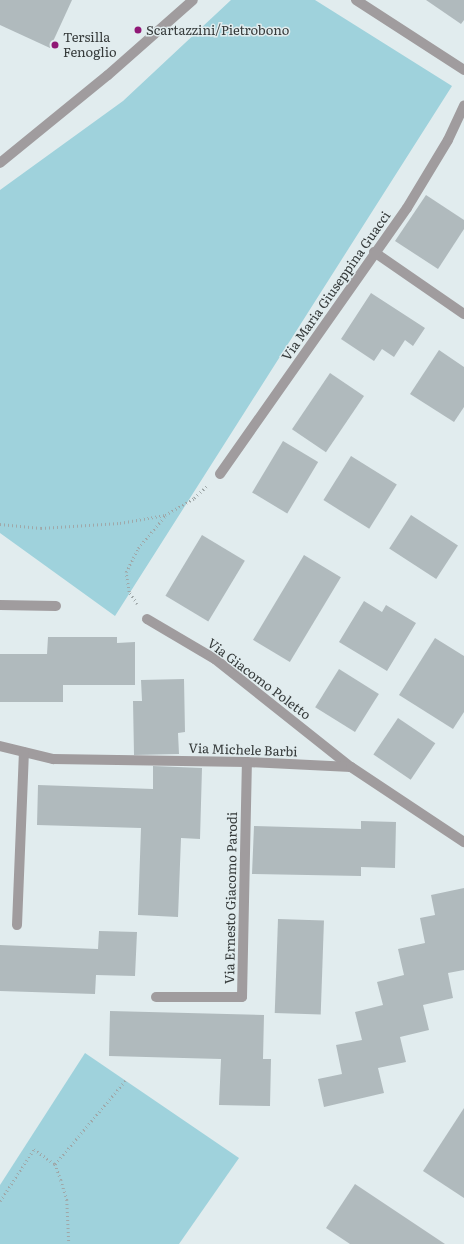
<!DOCTYPE html>
<style>
body{margin:0}
#map{position:relative;width:464px;height:1244px;overflow:hidden;background:#e1ecee;font-family:Literata,serif}
div>[style]{position:absolute}
.green>*{inset:0;background:#9fd2dc}
.building>*{inset:0;background:#b0babd;transform-origin:0 0}
.path>*{height:2.5px;margin-top:-1.25px;transform-origin:0;background:repeating-linear-gradient(90deg,#9fa8a9 0 1px,transparent 0 4px)}
.street>*{height:10px;margin:-5px;padding:0 5px;transform-origin:5px;border-radius:5px;background:#a09c9e}
.dots>*{width:11px;height:11px;translate:-50% -50%;box-sizing:border-box;border:2px solid #e1ecee;border-radius:50%}
span{translate:-50% -50%;white-space:nowrap;text-align:center;line-height:1.15;-webkit-text-stroke:3px #e1ecee;paint-order:stroke}
.poi-label{font-size:13px;color:#363b3b}
.left{translate:0 -50%;text-align:left}
.street-label{font-size:13px;color:#363b3b}
</style>
<div id="map">
<div class="green">
<div style="clip-path:polygon(231px 0,315px 0,452px 86px,115px 616px,0 533px,0 190px,123px 101px)"></div>
<div style="clip-path:polygon(85px 1053px,239px 1158px,179px 1244px,0 1244px,0 1185px)"></div>
</div>
<div class="building">
<div style="clip-path:polygon(0 0,72px 0,50px 48px,0 25px)"></div>
<div style="clip-path:polygon(426px 0,464px 0,464px 20px,461px 24px)"></div>
<div style="clip-path:polygon(426px 195px,464px 220px,464px 229px,438px 269px,395px 241px)"></div>
<div style="clip-path:polygon(371px 293px,425px 328px,413px 346px,405px 340px,394px 357px,382px 349px,374px 361px,341px 339px)"></div>
<div style="clip-path:polygon(439px 350px,464px 367px,464px 407px,454px 422px,410px 394px)"></div>
<div style="left:330px;top:373px;width:41px;height:68px;rotate:34deg"></div>
<div style="left:283px;top:441px;width:41px;height:60px;rotate:31deg"></div>
<div style="left:351px;top:456px;width:54px;height:52px;rotate:32deg"></div>
<div style="left:411px;top:515px;width:56px;height:40px;rotate:33deg"></div>
<div style="left:202px;top:535px;width:50px;height:71px;rotate:31deg"></div>
<div style="left:304px;top:555px;width:43px;height:99px;rotate:31deg"></div>
<div style="clip-path:polygon(364px 601px,382px 612px,386px 605px,416px 623px,387px 671px,339px 642px)"></div>
<div style="clip-path:polygon(48px 637px,117px 637px,117px 643px,135px 642px,135px 685px,63px 685px,63px 702px,0 702px,0 654px,47px 654px)"></div>
<div style="clip-path:polygon(435px 638px,464px 656px,464px 712px,453px 729px,399px 695px)"></div>
<div style="left:339px;top:669px;width:47px;height:45px;rotate:32deg"></div>
<div style="clip-path:polygon(184px 679px,185px 732px,178px 733px,179px 754px,134px 755px,133px 701px,142px 701px,141px 680px)"></div>
<div style="left:398px;top:718px;width:45px;height:44px;rotate:34deg"></div>
<div style="clip-path:polygon(153px 766px,202px 768px,200px 839px,181px 838px,178px 917px,138px 915px,141px 828px,37px 825px,38px 785px,153px 789px)"></div>
<div style="clip-path:polygon(361px 821px,396px 822px,395px 868px,361px 867px,361px 876px,252px 874px,254px 826px,361px 829px)"></div>
<div style="clip-path:polygon(464px 888px,464px 970px,448px 973px,453px 998px,423px 1005px,429px 1030px,400px 1037px,406px 1062px,378px 1068px,384px 1093px,324px 1107px,318px 1079px,342px 1074px,336px 1045px,362px 1040px,355px 1012px,383px 1005px,377px 982px,404px 975px,398px 949px,425px 943px,420px 918px,435px 915px,431px 895px)"></div>
<div style="left:278px;top:919px;width:46px;height:94px;rotate:2deg"></div>
<div style="clip-path:polygon(99px 931px,137px 932px,135px 976px,96px 975px,95px 994px,0 991px,0 945px,98px 949px)"></div>
<div style="clip-path:polygon(110px 1011px,264px 1015px,263px 1059px,271px 1059px,270px 1106px,219px 1105px,221px 1059px,109px 1056px)"></div>
<div style="clip-path:polygon(464px 1108px,464px 1198px,423px 1171px)"></div>
<div style="clip-path:polygon(355px 1184px,445px 1244px,350px 1244px,326px 1228px)"></div>
</div>
<div class="path">
<div style="left:0;top:524px;width:41px;rotate:5.6deg"></div>
<div style="left:41px;top:528px;width:79px;rotate:-3.6deg"></div>
<div style="left:120px;top:523px;width:46px;rotate:-10.1deg"></div>
<div style="left:165px;top:515px;width:34px;rotate:-30deg"></div>
<div style="left:194px;top:498px;width:18px;rotate:-43deg"></div>
<div style="left:137px;top:604px;width:14px;rotate:-124deg"></div>
<div style="left:129px;top:592px;width:20px;rotate:-99deg"></div>
<div style="left:126px;top:572px;width:27px;rotate:-63deg"></div>
<div style="left:138px;top:548px;width:42px;rotate:-49.8deg"></div>
<div style="left:55px;top:1164px;width:109px;rotate:-49.9deg"></div>
<div style="left:0;top:1201px;width:62px;rotate:-56.8deg"></div>
<div style="left:34px;top:1149px;width:26px;rotate:36deg"></div>
<div style="left:55px;top:1164px;width:17px;rotate:69deg"></div>
<div style="left:61px;top:1180px;width:21px;rotate:73deg"></div>
<div style="left:67px;top:1200px;width:44px;rotate:87.4deg"></div>
</div>
<div class="street">
<div style="left:356px;top:0;width:129px;rotate:32.9deg"></div>
<div style="left:0;top:163px;width:139px;rotate:-39.2deg"></div>
<div style="left:108px;top:75px;width:113px;rotate:-41.4deg"></div>
<div style="left:374px;top:252px;width:109px;rotate:34.6deg"></div>
<div style="left:220px;top:474px;width:325px;rotate:-54.9deg"></div>
<div style="left:407px;top:208px;width:79px;rotate:-58.9deg"></div>
<div style="left:448px;top:140px;width:38px;rotate:-65deg"></div>
<div style="left:0;top:605px;width:56px;rotate:1deg"></div>
<div style="left:147px;top:619px;width:79px;rotate:30.5deg"></div>
<div style="left:215px;top:659px;width:174px;rotate:38.5deg"></div>
<div style="left:0;top:746px;width:55px;rotate:13.8deg"></div>
<div style="left:53px;top:759px;width:194px;rotate:0.9deg"></div>
<div style="left:247px;top:762px;width:104px;rotate:2.8deg"></div>
<div style="left:351px;top:767px;width:136px;rotate:33.6deg"></div>
<div style="left:17px;top:925px;width:173px;rotate:-87.7deg"></div>
<div style="left:156px;top:997px;width:86px"></div>
<div style="left:242px;top:997px;width:235px;rotate:-88.8deg"></div>
</div>
<div class="dots">
<div style="left:138px;top:30px;background:#901876"></div>
<div style="left:55px;top:45px;background:#901876"></div>
</div>
<div class="poi-label">
<span class="left" style="left:146px;top:30px">Scartazzini/Pietrobono</span>
<span class="left" style="left:63px;top:45px">Tersilla<br>Fenoglio</span>
</div>
<div class="street-label">
<span style="left:336px;top:286px;rotate:-55deg">Via Maria Giuseppina Guacci</span>
<span style="left:259px;top:679px;rotate:37deg">Via Giacomo Poletto</span>
<span style="left:243px;top:750px;rotate:2deg">Via Michele Barbi</span>
<span style="left:231px;top:898px;rotate:-89deg">Via Ernesto Giacomo Parodi</span>
</div>
</div>
